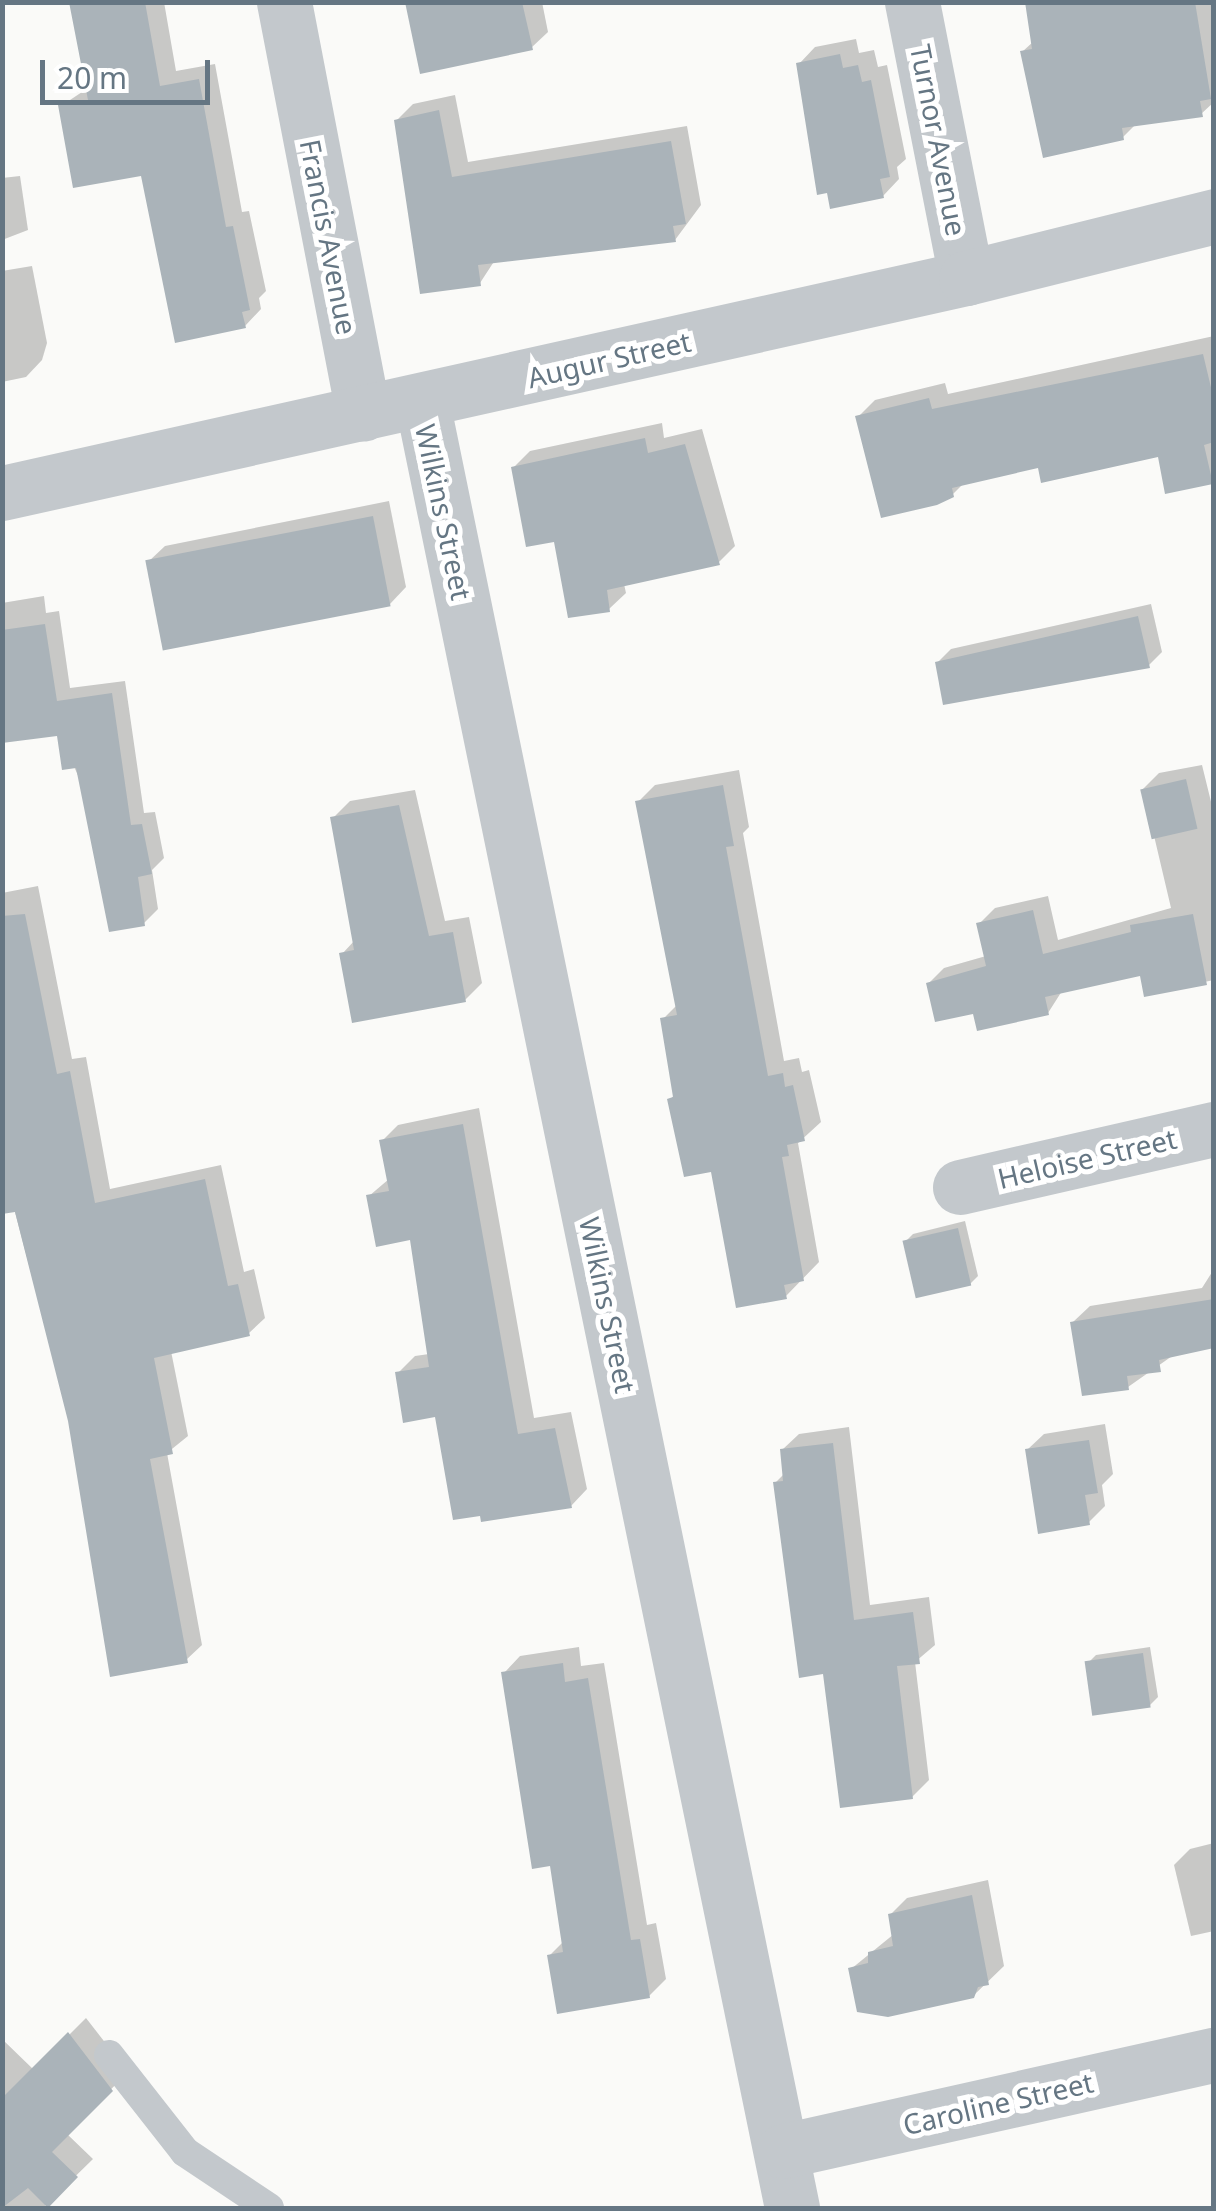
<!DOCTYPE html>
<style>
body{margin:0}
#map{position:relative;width:1216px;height:2211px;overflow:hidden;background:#fafaf8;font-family:"Noto Sans",sans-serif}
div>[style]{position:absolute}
.shadow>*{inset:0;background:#0003}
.building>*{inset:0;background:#aab3b9;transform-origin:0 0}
.lane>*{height:30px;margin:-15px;padding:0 15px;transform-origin:15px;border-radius:15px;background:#c3c8cc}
.street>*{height:55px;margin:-27.5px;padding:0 27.5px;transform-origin:27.5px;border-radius:27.5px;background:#c3c8cc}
span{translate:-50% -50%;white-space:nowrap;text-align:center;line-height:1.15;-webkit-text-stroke:10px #fff;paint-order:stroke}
.street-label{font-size:28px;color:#657683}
.frame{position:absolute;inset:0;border:5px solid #657683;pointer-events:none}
.scale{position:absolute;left:40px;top:60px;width:170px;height:45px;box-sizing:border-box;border:5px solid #657683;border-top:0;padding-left:12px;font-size:30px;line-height:35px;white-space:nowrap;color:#657683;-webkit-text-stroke:8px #fff;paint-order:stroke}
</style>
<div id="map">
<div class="shadow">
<div style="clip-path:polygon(72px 2px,164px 2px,176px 71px,215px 64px,242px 212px,249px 211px,266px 291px,259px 298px,261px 309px,245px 326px,143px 173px,61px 106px,88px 88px)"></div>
<div style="clip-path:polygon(411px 2px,542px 2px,548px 32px,531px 48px)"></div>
<div style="clip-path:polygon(1184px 2px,1214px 2px,1214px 102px,1201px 114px,1136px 124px,1123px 137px,1022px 52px,1034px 41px)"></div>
<div style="clip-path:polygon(856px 39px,859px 53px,874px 50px,878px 67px,887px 65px,906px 159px,897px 167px,899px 179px,883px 196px,799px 64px,815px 47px)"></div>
<div style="clip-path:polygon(455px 95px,468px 162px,687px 126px,701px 205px,675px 240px,495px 260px,480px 283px,396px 121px,413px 104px)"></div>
<div style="clip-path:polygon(20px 176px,28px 230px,2px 240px,2px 178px)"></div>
<div style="clip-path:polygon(32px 266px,47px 343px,42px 360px,26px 377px,2px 382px,2px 271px)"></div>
<div style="clip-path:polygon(1214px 336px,1214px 481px,1167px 491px,1159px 454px,1039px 465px,965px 482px,952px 495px,858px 417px,875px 400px,945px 383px,948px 394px)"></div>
<div style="clip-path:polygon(662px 423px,664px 438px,702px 429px,735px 546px,718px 563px,624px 584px,626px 593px,609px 609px,514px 467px,530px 451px)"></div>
<div style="clip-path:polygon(389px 501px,406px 587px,390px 604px,148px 562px,165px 546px)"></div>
<div style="clip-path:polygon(44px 596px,46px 613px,59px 611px,70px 688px,125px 681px,144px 813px,155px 812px,164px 858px,152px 870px,158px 909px,144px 923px,59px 733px,2px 741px,2px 603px)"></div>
<div style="clip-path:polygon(1151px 604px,1162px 652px,1148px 666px,937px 663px,951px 649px)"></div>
<div style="clip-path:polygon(1202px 765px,1214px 814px,1214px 980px,1146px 994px,1142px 973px,1062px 991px,1048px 1013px,975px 1011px,928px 984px,944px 968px,986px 956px,979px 924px,995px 908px,1048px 896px,1058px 940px,1171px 908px,1143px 789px,1159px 773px)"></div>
<div style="clip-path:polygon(739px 770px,749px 827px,743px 833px,784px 1061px,799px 1058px,802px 1072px,809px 1070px,821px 1122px,798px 1143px,819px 1262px,786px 1296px,670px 1100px,675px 1094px,663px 1019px,677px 1005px,638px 802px,655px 785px)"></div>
<div style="clip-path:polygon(415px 790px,445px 921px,469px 917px,482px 983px,465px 1000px,342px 954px,355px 940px,333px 818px,350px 801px)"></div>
<div style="clip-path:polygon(38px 886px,72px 1059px,86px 1057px,110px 1189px,221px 1165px,244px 1272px,254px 1269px,265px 1318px,249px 1333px,171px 1351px,188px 1436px,167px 1453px,202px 1645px,186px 1660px,112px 1674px,70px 1420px,2px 1163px,2px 893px)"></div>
<div style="clip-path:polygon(479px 1108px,534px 1418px,571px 1412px,587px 1489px,571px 1506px,437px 1414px,398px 1373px,415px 1356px,429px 1354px,412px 1237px,369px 1196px,389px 1179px,382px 1141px,398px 1125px)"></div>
<div style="clip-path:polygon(965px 1221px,978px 1276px,970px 1284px,905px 1242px,913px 1234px)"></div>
<div style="clip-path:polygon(1214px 1269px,1214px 1346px,1175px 1354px,1128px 1387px,1073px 1322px,1090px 1306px,1202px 1288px)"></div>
<div style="clip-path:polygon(1105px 1424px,1113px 1474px,1102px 1485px,1105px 1506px,1088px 1523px,1027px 1450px,1044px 1434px)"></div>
<div style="clip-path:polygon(849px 1427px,870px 1605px,929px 1597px,935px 1645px,915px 1662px,929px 1780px,912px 1797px,825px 1672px,775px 1483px,785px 1473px,782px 1450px,799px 1434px)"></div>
<div style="clip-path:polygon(579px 1647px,581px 1666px,604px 1663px,647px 1925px,656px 1923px,666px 1979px,649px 1996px,549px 1956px,564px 1941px,552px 1863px,504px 1673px,520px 1656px)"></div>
<div style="clip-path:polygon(1150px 1647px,1158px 1697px,1150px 1705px,1088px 1663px,1096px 1655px)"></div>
<div style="clip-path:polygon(1214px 1843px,1214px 1931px,1191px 1936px,1174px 1865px,1190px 1849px)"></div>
<div style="clip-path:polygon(988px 1880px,1004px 1966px,973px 1996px,851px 1969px,894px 1934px,890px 1915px,907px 1898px)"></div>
<div style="clip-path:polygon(86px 2018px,128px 2072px,67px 2134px,93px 2159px,43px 2208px,2px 2208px,2px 2039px,34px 2070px)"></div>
</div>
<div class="building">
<div style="clip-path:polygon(69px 2px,145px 2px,160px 86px,199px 79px,226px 227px,233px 226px,250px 310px,242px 312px,246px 328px,175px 343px,141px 176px,73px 188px,58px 105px,88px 100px)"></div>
<div style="clip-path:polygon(405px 2px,522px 2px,533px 50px,420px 74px)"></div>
<div style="clip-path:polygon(1025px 2px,1195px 2px,1211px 99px,1200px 101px,1203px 117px,1122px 128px,1124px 140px,1043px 158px,1020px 51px,1032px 49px)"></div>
<div style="clip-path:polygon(840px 54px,843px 68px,858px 65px,862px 82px,871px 80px,890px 177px,880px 179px,884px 198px,830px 209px,827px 193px,817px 195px,796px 63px)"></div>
<div style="clip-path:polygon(439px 110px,452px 177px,671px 141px,686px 224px,673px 226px,676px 242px,478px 265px,481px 286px,420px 294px,394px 120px)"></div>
<div style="clip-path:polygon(1203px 354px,1214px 400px,1214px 442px,1204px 445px,1213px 484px,1165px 494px,1158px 457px,1041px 483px,1038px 468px,952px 488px,954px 497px,937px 505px,881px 518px,855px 416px,929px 398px,932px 409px)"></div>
<div style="clip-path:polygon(645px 438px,648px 453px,685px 444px,720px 565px,607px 590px,610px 612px,568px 618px,554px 542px,526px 547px,511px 467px)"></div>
<div style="left:373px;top:516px;width:92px;height:232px;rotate:79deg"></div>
<div style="clip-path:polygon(1138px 616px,1150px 668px,943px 705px,935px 662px)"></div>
<div style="clip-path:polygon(45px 624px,57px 701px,112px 693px,131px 825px,142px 824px,152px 874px,138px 877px,145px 926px,109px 932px,76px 768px,62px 770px,57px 736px,2px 743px,2px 630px)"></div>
<div style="left:1186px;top:779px;width:51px;height:47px;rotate:77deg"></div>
<div style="clip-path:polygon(723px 785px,734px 846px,726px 847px,768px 1076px,783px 1073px,785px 1087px,793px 1085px,805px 1141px,787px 1145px,789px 1156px,782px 1157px,804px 1281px,784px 1285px,787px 1299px,736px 1308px,711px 1172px,684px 1177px,667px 1099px,673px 1097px,660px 1018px,677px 1015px,635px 801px)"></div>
<div style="clip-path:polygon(399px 805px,429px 936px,453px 932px,466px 1002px,352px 1023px,339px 953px,354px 950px,330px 817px)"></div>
<div style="clip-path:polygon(1033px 910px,1043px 954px,1131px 932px,1130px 925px,1193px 914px,1207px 985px,1144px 997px,1140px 976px,1045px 997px,1049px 1015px,977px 1031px,973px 1014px,935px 1022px,926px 983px,986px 966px,976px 923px)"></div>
<div style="clip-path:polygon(25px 914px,57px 1074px,70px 1071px,95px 1203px,205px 1179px,228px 1286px,238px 1284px,250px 1336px,154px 1358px,173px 1454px,150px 1459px,188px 1663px,110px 1677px,68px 1421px,15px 1212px,2px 1214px,2px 916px)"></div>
<div style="clip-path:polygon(463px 1124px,518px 1434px,555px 1428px,572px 1508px,481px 1522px,480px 1516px,453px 1520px,435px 1417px,403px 1423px,395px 1372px,429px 1367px,410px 1240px,376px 1247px,366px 1195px,389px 1191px,379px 1140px)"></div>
<div style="left:958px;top:1228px;width:59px;height:57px;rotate:77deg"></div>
<div style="clip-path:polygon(1214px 1299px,1214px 1348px,1159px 1360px,1161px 1372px,1127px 1376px,1129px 1390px,1082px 1396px,1070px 1322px)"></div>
<div style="clip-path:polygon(1089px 1440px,1098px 1493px,1085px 1495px,1090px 1525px,1038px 1534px,1025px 1449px)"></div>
<div style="clip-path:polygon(833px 1443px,854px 1620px,913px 1612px,920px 1664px,897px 1666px,913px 1799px,840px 1808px,823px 1674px,799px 1678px,773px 1482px,783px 1481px,780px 1449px)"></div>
<div style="left:1143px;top:1653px;width:55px;height:59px;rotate:82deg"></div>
<div style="clip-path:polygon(563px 1663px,565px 1682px,588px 1678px,631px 1940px,640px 1939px,650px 1998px,557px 2014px,547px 1955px,563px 1952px,550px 1866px,532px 1869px,501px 1672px)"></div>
<div style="clip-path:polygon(972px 1895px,989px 1985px,978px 1987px,974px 1998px,888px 2017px,857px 2012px,848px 1968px,868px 1963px,868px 1952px,893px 1946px,888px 1914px)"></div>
<div style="clip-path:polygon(68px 2032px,113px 2091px,52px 2152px,78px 2177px,48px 2208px,28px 2188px,2px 2208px,2px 2098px)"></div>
</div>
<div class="lane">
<div style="left:109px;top:2055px;width:123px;rotate:51.9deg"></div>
<div style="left:185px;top:2152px;width:101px;rotate:33.7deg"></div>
</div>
<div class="street">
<div style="left:284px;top:2px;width:419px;rotate:79.1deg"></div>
<div style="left:912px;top:2px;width:281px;rotate:78.9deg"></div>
<div style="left:422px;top:402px;width:1844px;rotate:78.42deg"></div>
<div style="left:2px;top:493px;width:988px;rotate:-12.57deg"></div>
<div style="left:966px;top:278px;width:256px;rotate:-14deg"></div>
<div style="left:960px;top:1187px;width:261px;rotate:-12.9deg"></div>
<div style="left:783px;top:2151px;width:442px;rotate:-12.6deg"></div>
</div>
<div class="street-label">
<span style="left:939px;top:140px;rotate:79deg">Turnor Avenue</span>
<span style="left:329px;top:237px;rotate:79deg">Francis Avenue</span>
<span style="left:609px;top:359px;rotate:-13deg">Augur Street</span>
<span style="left:444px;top:512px;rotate:78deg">Wilkins Street</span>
<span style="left:1087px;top:1158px;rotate:-13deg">Heloise Street</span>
<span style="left:608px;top:1305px;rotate:78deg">Wilkins Street</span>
<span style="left:998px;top:2103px;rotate:-13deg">Caroline Street</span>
</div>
<div class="frame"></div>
<div class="scale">20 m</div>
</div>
